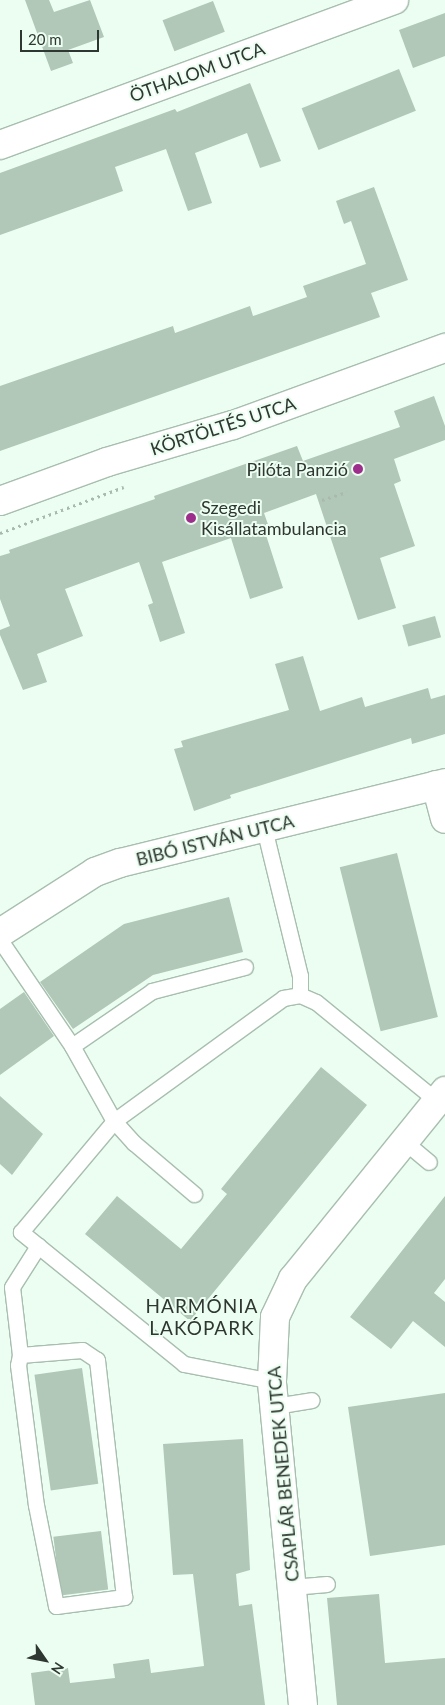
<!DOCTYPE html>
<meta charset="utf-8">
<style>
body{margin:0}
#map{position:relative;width:445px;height:1705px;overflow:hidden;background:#ecfef1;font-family:Lato,sans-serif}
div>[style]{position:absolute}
.building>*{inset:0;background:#b1c7b7;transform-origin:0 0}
.path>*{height:3px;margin-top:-1.5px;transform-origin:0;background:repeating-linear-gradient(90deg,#aab9ae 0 2.5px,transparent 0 6.5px)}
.roads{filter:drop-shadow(1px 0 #a8beaf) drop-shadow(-1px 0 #a8beaf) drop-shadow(0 1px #a8beaf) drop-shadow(0 -1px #a8beaf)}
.lane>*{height:15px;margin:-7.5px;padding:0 7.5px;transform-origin:7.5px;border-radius:7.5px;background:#fff}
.street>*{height:28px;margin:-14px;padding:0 14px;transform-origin:14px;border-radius:14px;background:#fff}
.dots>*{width:14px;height:14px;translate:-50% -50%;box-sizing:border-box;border:2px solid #ecfef1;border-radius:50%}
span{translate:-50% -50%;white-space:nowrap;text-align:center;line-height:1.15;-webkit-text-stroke:4px #ecfef1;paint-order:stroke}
.street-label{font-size:18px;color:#2e3731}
.poi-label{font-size:18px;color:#2e3731}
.right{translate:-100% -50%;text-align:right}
.left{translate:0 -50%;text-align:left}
.neighbourhood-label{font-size:19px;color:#2e3731;letter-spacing:1px}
.north{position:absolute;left:20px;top:1635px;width:50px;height:50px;-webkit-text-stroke:4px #ecfef1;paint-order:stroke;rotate:123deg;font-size:14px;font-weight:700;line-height:20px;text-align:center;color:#2e3731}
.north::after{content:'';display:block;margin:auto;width:18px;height:22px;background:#2e3731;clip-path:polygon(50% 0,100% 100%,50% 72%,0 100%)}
.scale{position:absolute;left:20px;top:30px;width:79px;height:22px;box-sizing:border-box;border:2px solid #2e3731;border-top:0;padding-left:6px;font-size:15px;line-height:18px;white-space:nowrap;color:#2e3731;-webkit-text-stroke:4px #ecfef1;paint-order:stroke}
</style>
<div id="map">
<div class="building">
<div style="clip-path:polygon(25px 0,49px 0,54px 12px,90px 0,104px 37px,68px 50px,73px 63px,51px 71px)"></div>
<div style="left:213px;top:1px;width:33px;height:54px;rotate:69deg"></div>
<div style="clip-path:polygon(445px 13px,445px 56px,413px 68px,399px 30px)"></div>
<div style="left:399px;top:69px;width:45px;height:105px;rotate:68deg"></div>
<div style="clip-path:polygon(250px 83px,281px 161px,260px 168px,247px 133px,195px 153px,212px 203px,188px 211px,166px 149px,115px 167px,123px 191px,0 235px,0 173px,175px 109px,177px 112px)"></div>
<div style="clip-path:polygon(374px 187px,408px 280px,371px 293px,380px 317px,0 451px,0 386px,173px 326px,175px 333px,250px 306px,253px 316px,307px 297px,303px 286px,366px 264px,351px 221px,344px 224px,336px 201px)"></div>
<div style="clip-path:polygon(434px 396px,445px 426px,445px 440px,394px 459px,401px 481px,394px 484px,415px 546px,380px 558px,396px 608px,358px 620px,316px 494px,264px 513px,271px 533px,266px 535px,283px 588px,250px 599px,231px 538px,162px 562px,185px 633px,160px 642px,148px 605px,153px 603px,139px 562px,65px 589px,83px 636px,37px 654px,47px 682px,23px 690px,0 635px,0 630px,10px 626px,0 599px,0 556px,10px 553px,9px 550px,155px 499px,154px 496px,297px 446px,303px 461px,400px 427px,394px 411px)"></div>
<div style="left:435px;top:616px;width:22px;height:34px;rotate:74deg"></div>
<div style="clip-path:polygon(303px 656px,320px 711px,362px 697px,365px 707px,428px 688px,431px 699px,445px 695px,445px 734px,412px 744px,411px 738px,230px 795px,231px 798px,194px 811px,174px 749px,183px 747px,181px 741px,289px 710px,275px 664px)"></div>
<div style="left:397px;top:853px;width:169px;height:59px;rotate:76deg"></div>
<div style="clip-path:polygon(229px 897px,243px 952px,153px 975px,73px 1029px,40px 982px,124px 924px)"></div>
<div style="clip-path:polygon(24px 992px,54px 1036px,0 1075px,0 1009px)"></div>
<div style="clip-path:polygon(321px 1067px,367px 1105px,190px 1321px,85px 1234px,117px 1196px,181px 1249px,227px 1194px,221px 1189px)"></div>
<div style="clip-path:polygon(0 1096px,43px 1134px,12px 1175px,0 1164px)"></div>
<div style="clip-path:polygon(445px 1196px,445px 1279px,434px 1293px,445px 1302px,445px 1347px,413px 1321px,391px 1349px,350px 1317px)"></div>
<div style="left:82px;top:1368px;width:117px;height:48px;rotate:82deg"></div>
<div style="clip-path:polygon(445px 1393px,445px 1545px,370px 1556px,348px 1407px)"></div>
<div style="clip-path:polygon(243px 1439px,250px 1570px,236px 1574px,239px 1606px,252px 1604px,265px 1705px,35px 1705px,31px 1673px,68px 1668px,70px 1683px,115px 1678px,113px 1664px,149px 1659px,151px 1673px,204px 1666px,193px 1574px,173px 1575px,163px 1444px)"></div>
<div style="left:101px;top:1531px;width:59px;height:48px;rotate:83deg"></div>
<div style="clip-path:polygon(379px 1594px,385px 1663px,445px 1658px,445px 1705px,337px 1705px,327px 1598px)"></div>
</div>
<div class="path">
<div style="left:322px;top:500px;width:26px;rotate:-18deg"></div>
<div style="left:0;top:533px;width:132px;rotate:-20.4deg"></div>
</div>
<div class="roads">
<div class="lane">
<div style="left:264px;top:828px;width:152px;rotate:76.3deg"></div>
<div style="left:300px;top:976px;width:19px;rotate:90deg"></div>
<div style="left:0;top:940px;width:128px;rotate:55.8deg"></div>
<div style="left:72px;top:1046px;width:86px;rotate:60.8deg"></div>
<div style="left:114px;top:1121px;width:30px;rotate:48deg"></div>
<div style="left:134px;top:1143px;width:79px;rotate:40.4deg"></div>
<div style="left:72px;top:1046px;width:97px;rotate:-34.5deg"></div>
<div style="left:152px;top:991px;width:96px;rotate:-14.5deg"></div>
<div style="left:405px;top:1142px;width:31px;rotate:40deg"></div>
<div style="left:20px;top:1355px;width:10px;rotate:101deg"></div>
<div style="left:18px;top:1365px;width:141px;rotate:82.7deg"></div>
<div style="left:36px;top:1505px;width:103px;rotate:78.8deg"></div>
<div style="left:56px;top:1606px;width:69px;rotate:-7.5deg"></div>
<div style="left:124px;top:1597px;width:239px;rotate:-96.5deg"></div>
<div style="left:97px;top:1360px;width:18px;rotate:-146deg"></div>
<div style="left:82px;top:1350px;width:62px;rotate:175.4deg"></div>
<div style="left:20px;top:1355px;width:68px;rotate:-96.7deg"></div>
<div style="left:12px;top:1287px;width:49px;rotate:-57.6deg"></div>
<div style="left:272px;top:1381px;width:90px;rotate:-169.1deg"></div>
<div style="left:184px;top:1364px;width:210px;rotate:-141deg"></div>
<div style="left:21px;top:1232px;width:145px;rotate:-50deg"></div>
<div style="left:114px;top:1121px;width:209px;rotate:-36deg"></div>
<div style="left:283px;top:998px;width:17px;rotate:-10deg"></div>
<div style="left:300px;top:995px;width:17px;rotate:24deg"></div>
<div style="left:316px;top:1002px;width:156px;rotate:39.3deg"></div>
<div style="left:275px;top:1406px;width:37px;rotate:-9deg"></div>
<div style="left:292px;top:1587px;width:35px;rotate:-5deg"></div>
</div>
<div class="street">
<div style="left:0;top:145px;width:420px;rotate:-20.2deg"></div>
<div style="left:0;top:501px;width:114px;rotate:-20deg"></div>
<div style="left:107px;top:462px;width:131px;rotate:-16.4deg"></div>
<div style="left:233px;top:425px;width:226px;rotate:-20deg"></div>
<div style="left:436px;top:785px;width:35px;rotate:75deg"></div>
<div style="left:0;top:933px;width:113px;rotate:-32.7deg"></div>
<div style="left:95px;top:872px;width:27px;rotate:-20deg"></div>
<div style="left:120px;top:863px;width:335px;rotate:-13.8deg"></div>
<div style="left:303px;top:1705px;width:325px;rotate:-95.5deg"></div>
<div style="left:272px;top:1381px;width:64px;rotate:-87.3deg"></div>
<div style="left:275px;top:1317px;width:42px;rotate:-64.7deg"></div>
<div style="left:293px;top:1279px;width:242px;rotate:-51deg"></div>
</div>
</div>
<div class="dots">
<div style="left:358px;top:469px;background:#9e2e8c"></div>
<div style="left:191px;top:518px;background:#9e2e8c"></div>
</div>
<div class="street-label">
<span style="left:197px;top:72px;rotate:-20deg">ÖTHALOM UTCA</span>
<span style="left:223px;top:426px;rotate:-18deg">KÖRTÖLTÉS UTCA</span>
<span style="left:215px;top:840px;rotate:-14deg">BIBÓ ISTVÁN UTCA</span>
<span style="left:283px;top:1474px;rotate:-95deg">CSAPLÁR BENEDEK UTCA</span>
</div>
<div class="poi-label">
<span class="right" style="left:348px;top:469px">Pilóta Panzió</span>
<span class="left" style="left:201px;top:518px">Szegedi<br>Kisállatambulancia</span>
</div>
<div class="neighbourhood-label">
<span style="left:202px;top:1317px">HARMÓNIA<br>LAKÓPARK</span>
</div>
<div class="north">N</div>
<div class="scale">20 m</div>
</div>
